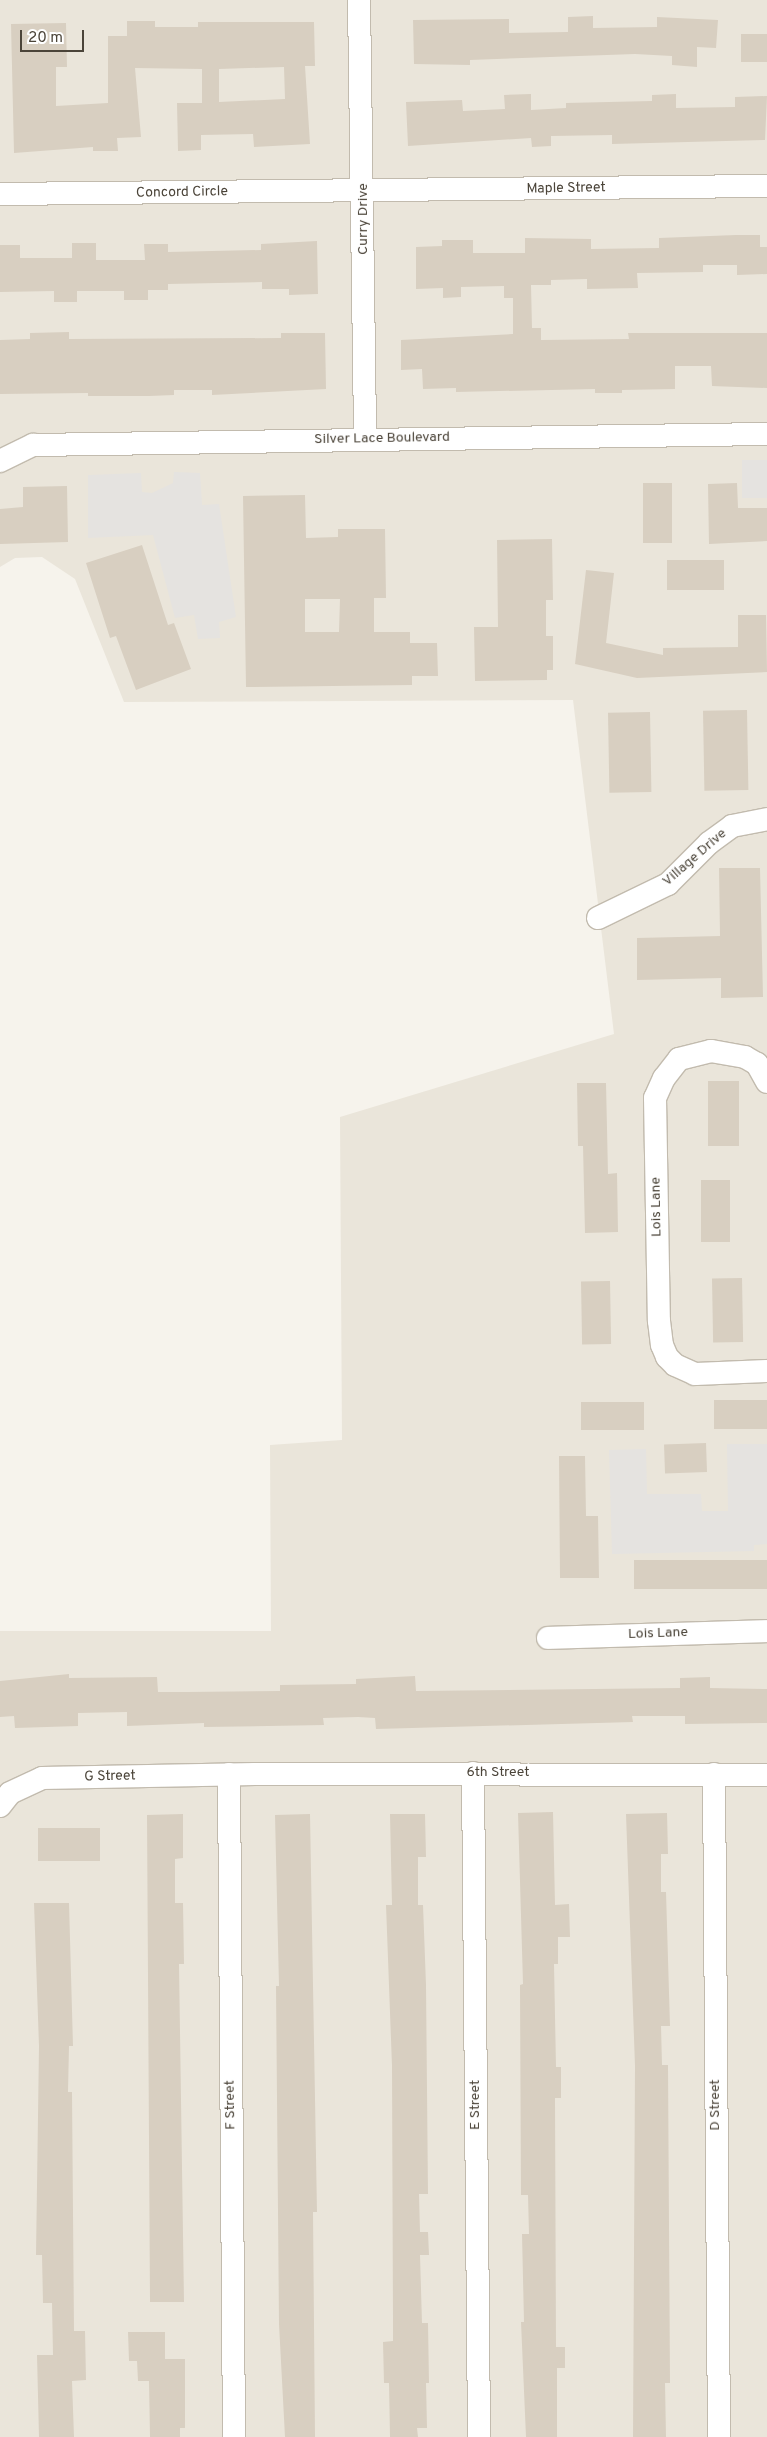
<!DOCTYPE html>
<style>
body{margin:0}
#map{position:relative;width:767px;height:2437px;overflow:hidden;background:#f6f3ec;font-family:Overpass,sans-serif}
div>[style]{position:absolute}
.residential>*{inset:0;background:#eae5da}
.parking>*{inset:0;background:#e5e3e0;transform-origin:0 0}
.building>*{inset:0;background:#d8cfc1;transform-origin:0 0}
.roads{filter:drop-shadow(1px 0 #c2bbae) drop-shadow(-1px 0 #c2bbae) drop-shadow(0 1px #c2bbae) drop-shadow(0 -1px #c2bbae)}
.minor>*{height:22px;margin:-11px;padding:0 11px;transform-origin:11px;border-radius:11px;background:#fff}
span{translate:-50% -50%;white-space:nowrap;text-align:center;line-height:1.15;-webkit-text-stroke:4px #fff;paint-order:stroke}
.street-label{font-size:14px;color:#4b4439}
.scale{position:absolute;left:20px;top:30px;width:64px;height:22px;box-sizing:border-box;border:2px solid #4b4439;border-top:0;padding-left:6px;font-size:15px;line-height:18px;white-space:nowrap;color:#4b4439;-webkit-text-stroke:4px #fff;paint-order:stroke}
</style>
<div id="map">
<div class="residential">
<div style="clip-path:polygon(0 0,767px 0,767px 2437px,0 2437px,0 1631px,271px 1631px,270px 1445px,342px 1440px,340px 1117px,614px 1034px,573px 700px,124px 702px,75px 579px,42px 557px,15px 558px,0 567px)"></div>
</div>
<div class="parking">
<div style="left:742px;top:460px;width:25px;height:38px"></div>
<div style="clip-path:polygon(174px 472px,200px 473px,202px 505px,219px 504px,236px 617px,219px 622px,220px 638px,198px 639px,194px 615px,175px 618px,153px 535px,88px 538px,88px 475px,141px 473px,142px 492px,152px 493px,173px 483px)"></div>
<div style="clip-path:polygon(727px 1444px,767px 1444px,767px 1544px,754px 1545px,754px 1551px,612px 1554px,609px 1450px,646px 1449px,647px 1494px,701px 1494px,702px 1511px,728px 1511px)"></div>
</div>
<div class="building">
<div style="clip-path:polygon(593px 16px,593px 28px,657px 27px,657px 17px,718px 20px,716px 48px,697px 47px,697px 67px,672px 65px,672px 56px,635px 54px,470px 60px,470px 65px,414px 64px,413px 20px,509px 19px,509px 33px,568px 32px,568px 17px)"></div>
<div style="clip-path:polygon(evenodd,127px 21px,155px 21px,155px 27px,198px 27px,198px 22px,314px 22px,315px 66px,305px 66px,310px 144px,254px 147px,253px 134px,201px 135px,201px 150px,178px 151px,177px 103px,202px 103px,202px 69px,135px 68px,141px 137px,117px 138px,118px 151px,93px 151px,93px 147px,14px 153px,11px 24px,66px 23px,67px 67px,56px 67px,56px 106px,108px 103px,108px 36px,127px 36px,127px 21px,284px 67px,285px 99px,219px 102px,219px 69px,284px 67px)"></div>
<div style="left:741px;top:34px;width:26px;height:28px"></div>
<div style="clip-path:polygon(531px 94px,531px 110px,566px 108px,566px 103px,652px 101px,652px 95px,676px 94px,676px 108px,735px 107px,735px 97px,767px 96px,765px 140px,612px 144px,612px 135px,551px 136px,551px 146px,532px 147px,531px 138px,408px 146px,406px 102px,462px 100px,463px 111px,505px 109px,504px 95px)"></div>
<div style="clip-path:polygon(736px 235px,760px 235px,760px 247px,767px 247px,767px 274px,737px 275px,737px 265px,703px 265px,703px 272px,637px 273px,638px 288px,587px 289px,587px 279px,551px 280px,551px 285px,531px 285px,532px 328px,541px 328px,541px 340px,629px 339px,628px 333px,767px 333px,767px 388px,712px 386px,711px 366px,675px 366px,675px 389px,622px 390px,622px 393px,595px 393px,595px 389px,456px 392px,456px 388px,423px 389px,422px 369px,401px 370px,401px 340px,513px 334px,513px 298px,504px 298px,504px 286px,461px 287px,461px 297px,443px 298px,443px 288px,416px 289px,416px 247px,442px 246px,442px 240px,473px 240px,473px 253px,525px 253px,525px 238px,591px 239px,591px 249px,659px 248px,659px 238px)"></div>
<div style="clip-path:polygon(317px 241px,318px 294px,289px 295px,289px 289px,262px 289px,262px 282px,168px 284px,168px 290px,148px 290px,148px 300px,124px 300px,124px 291px,77px 291px,77px 302px,54px 302px,54px 291px,0 292px,0 245px,20px 245px,20px 258px,72px 258px,72px 243px,96px 243px,96px 260px,145px 260px,144px 244px,168px 244px,168px 252px,261px 250px,261px 244px)"></div>
<div style="clip-path:polygon(69px 332px,69px 339px,281px 338px,281px 333px,325px 333px,326px 389px,212px 395px,212px 390px,174px 390px,174px 395px,149px 396px,88px 396px,88px 393px,0 394px,0 340px,30px 339px,30px 333px)"></div>
<div style="left:643px;top:483px;width:29px;height:60px"></div>
<div style="clip-path:polygon(737px 483px,738px 508px,767px 508px,767px 541px,709px 544px,708px 484px)"></div>
<div style="clip-path:polygon(67px 486px,68px 542px,0 544px,0 509px,23px 507px,23px 487px)"></div>
<div style="clip-path:polygon(evenodd,305px 495px,306px 538px,338px 537px,338px 529px,385px 529px,386px 598px,374px 598px,374px 632px,410px 632px,410px 643px,437px 643px,438px 676px,412px 676px,412px 685px,246px 687px,243px 496px,305px 495px,305px 599px,340px 599px,339px 632px,305px 632px,305px 599px)"></div>
<div style="clip-path:polygon(552px 539px,553px 600px,546px 600px,546px 636px,553px 636px,553px 670px,547px 670px,547px 680px,475px 681px,474px 627px,498px 627px,497px 540px)"></div>
<div style="clip-path:polygon(142px 545px,168px 625px,174px 623px,191px 669px,136px 690px,116px 636px,110px 638px,86px 563px)"></div>
<div style="left:724px;top:560px;width:30px;height:57px;rotate:90deg"></div>
<div style="clip-path:polygon(586px 570px,614px 573px,606px 643px,663px 655px,663px 648px,738px 647px,738px 615px,766px 615px,767px 672px,637px 678px,575px 664px)"></div>
<div style="left:747px;top:710px;width:80px;height:44px;rotate:89deg"></div>
<div style="left:650px;top:712px;width:80px;height:42px;rotate:89deg"></div>
<div style="clip-path:polygon(719px 868px,760px 868px,763px 997px,721px 998px,721px 978px,637px 980px,637px 938px,720px 936px)"></div>
<div style="left:708px;top:1081px;width:31px;height:65px"></div>
<div style="clip-path:polygon(577px 1083px,606px 1083px,608px 1174px,617px 1173px,618px 1232px,585px 1233px,583px 1146px,578px 1146px)"></div>
<div style="left:701px;top:1180px;width:29px;height:62px"></div>
<div style="left:742px;top:1278px;width:64px;height:30px;rotate:89deg"></div>
<div style="left:610px;top:1281px;width:63px;height:29px;rotate:89deg"></div>
<div style="left:767px;top:1400px;width:29px;height:53px;rotate:90deg"></div>
<div style="left:644px;top:1402px;width:28px;height:63px;rotate:90deg"></div>
<div style="left:706px;top:1443px;width:29px;height:42px;rotate:88deg"></div>
<div style="clip-path:polygon(559px 1456px,585px 1456px,586px 1516px,598px 1516px,599px 1578px,560px 1578px)"></div>
<div style="left:767px;top:1560px;width:29px;height:133px;rotate:90deg"></div>
<div style="clip-path:polygon(69px 1674px,69px 1678px,157px 1677px,158px 1692px,187px 1692px,280px 1691px,280px 1685px,356px 1684px,356px 1679px,415px 1676px,416px 1691px,680px 1688px,680px 1678px,710px 1677px,710px 1688px,767px 1689px,767px 1723px,685px 1724px,685px 1716px,632px 1716px,633px 1722px,376px 1729px,375px 1718px,358px 1717px,323px 1718px,324px 1725px,204px 1727px,204px 1723px,127px 1726px,127px 1712px,78px 1713px,78px 1726px,15px 1728px,14px 1716px,0 1717px,0 1681px)"></div>
<div style="clip-path:polygon(553px 1812px,555px 1905px,569px 1904px,570px 1937px,558px 1937px,558px 1964px,554px 1964px,556px 2067px,561px 2067px,561px 2098px,555px 2098px,556px 2347px,565px 2347px,565px 2368px,557px 2368px,557px 2437px,526px 2437px,521px 2322px,524px 2322px,522px 2234px,529px 2234px,528px 2195px,521px 2195px,520px 1985px,523px 1984px,518px 1813px)"></div>
<div style="clip-path:polygon(667px 1813px,668px 1854px,661px 1854px,661px 1892px,666px 1892px,670px 2026px,661px 2026px,662px 2065px,668px 2065px,670px 2383px,665px 2383px,666px 2437px,633px 2437px,635px 2066px,626px 1814px)"></div>
<div style="clip-path:polygon(183px 1814px,183px 1858px,175px 1859px,175px 1903px,183px 1903px,184px 1964px,179px 1964px,184px 2302px,150px 2302px,147px 1815px)"></div>
<div style="clip-path:polygon(310px 1814px,317px 2212px,313px 2212px,315px 2437px,285px 2437px,279px 2324px,276px 1986px,279px 1986px,275px 1815px)"></div>
<div style="clip-path:polygon(390px 1814px,425px 1814px,426px 1857px,418px 1857px,418px 1905px,423px 1905px,426px 1985px,428px 2194px,419px 2194px,420px 2232px,428px 2232px,429px 2255px,420px 2255px,422px 2323px,428px 2323px,429px 2383px,426px 2383px,427px 2428px,417px 2428px,418px 2437px,390px 2437px,389px 2383px,384px 2383px,383px 2342px,393px 2341px,393px 2323px,392px 2066px,386px 1905px,392px 1905px)"></div>
<div style="left:100px;top:1828px;width:33px;height:62px;rotate:90deg"></div>
<div style="clip-path:polygon(34px 1903px,69px 1903px,73px 2046px,69px 2046px,68px 2092px,72px 2092px,74px 2331px,85px 2331px,86px 2380px,72px 2381px,74px 2437px,39px 2437px,37px 2355px,53px 2355px,52px 2303px,43px 2303px,42px 2255px,36px 2255px,39px 2046px)"></div>
<div style="clip-path:polygon(128px 2332px,165px 2332px,165px 2359px,185px 2359px,185px 2428px,180px 2428px,180px 2437px,150px 2437px,149px 2381px,138px 2381px,137px 2361px,129px 2361px)"></div>
</div>
<div class="roads">
<div class="minor">
<div style="left:359px;top:0;width:439px;rotate:89.2deg"></div>
<div style="left:0;top:194px;width:767px;rotate:-0.6deg"></div>
<div style="left:0;top:461px;width:37px;rotate:-26deg"></div>
<div style="left:33px;top:445px;width:734px;rotate:-0.86deg"></div>
<div style="left:598px;top:918px;width:78px;rotate:-25.9deg"></div>
<div style="left:668px;top:884px;width:58px;rotate:-45deg"></div>
<div style="left:709px;top:843px;width:29px;rotate:-36deg"></div>
<div style="left:732px;top:826px;width:36px;rotate:-11deg"></div>
<div style="left:767px;top:1082px;width:21px;rotate:-119deg"></div>
<div style="left:757px;top:1064px;width:14px;rotate:-150deg"></div>
<div style="left:745px;top:1057px;width:35px;rotate:-170deg"></div>
<div style="left:711px;top:1051px;width:33px;rotate:166deg"></div>
<div style="left:679px;top:1059px;width:24px;rotate:128deg"></div>
<div style="left:664px;top:1078px;width:22px;rotate:114deg"></div>
<div style="left:655px;top:1098px;width:223px;rotate:89deg"></div>
<div style="left:659px;top:1321px;width:24px;rotate:83deg"></div>
<div style="left:662px;top:1345px;width:13px;rotate:67deg"></div>
<div style="left:667px;top:1357px;width:11px;rotate:45deg"></div>
<div style="left:675px;top:1365px;width:22px;rotate:24deg"></div>
<div style="left:695px;top:1374px;width:72px;rotate:-2.4deg"></div>
<div style="left:548px;top:1638px;width:219px;rotate:-1.8deg"></div>
<div style="left:473px;top:1773px;width:664px;rotate:89.48deg"></div>
<div style="left:229px;top:1774px;width:663px;rotate:89.57deg"></div>
<div style="left:714px;top:1774px;width:663px;rotate:89.57deg"></div>
<div style="left:0;top:1806px;width:16px;rotate:-52deg"></div>
<div style="left:10px;top:1793px;width:35px;rotate:-25deg"></div>
<div style="left:42px;top:1778px;width:213px;rotate:-1.1deg"></div>
<div style="left:255px;top:1774px;width:512px;rotate:0.11deg"></div>
</div>
</div>
<div class="street-label">
<span style="left:566px;top:189px;rotate:-1deg">Maple Street</span>
<span style="left:182px;top:193px;rotate:-1deg">Concord Circle</span>
<span style="left:364px;top:219px;rotate:-90deg">Curry Drive</span>
<span style="left:382px;top:439px;rotate:-1deg">Silver Lace Boulevard</span>
<span style="left:695px;top:858px;rotate:-41deg">Village Drive</span>
<span style="left:657px;top:1207px;rotate:-91deg">Lois Lane</span>
<span style="left:658px;top:1634px;rotate:-2deg">Lois Lane</span>
<span style="left:498px;top:1773px">6th Street</span>
<span style="left:110px;top:1777px;rotate:-1deg">G Street</span>
<span style="left:231px;top:2105px;rotate:-91deg">F Street</span>
<span style="left:476px;top:2105px;rotate:-90deg">E Street</span>
<span style="left:716px;top:2105px;rotate:-90deg">D Street</span>
</div>
<div class="scale">20 m</div>
</div>
